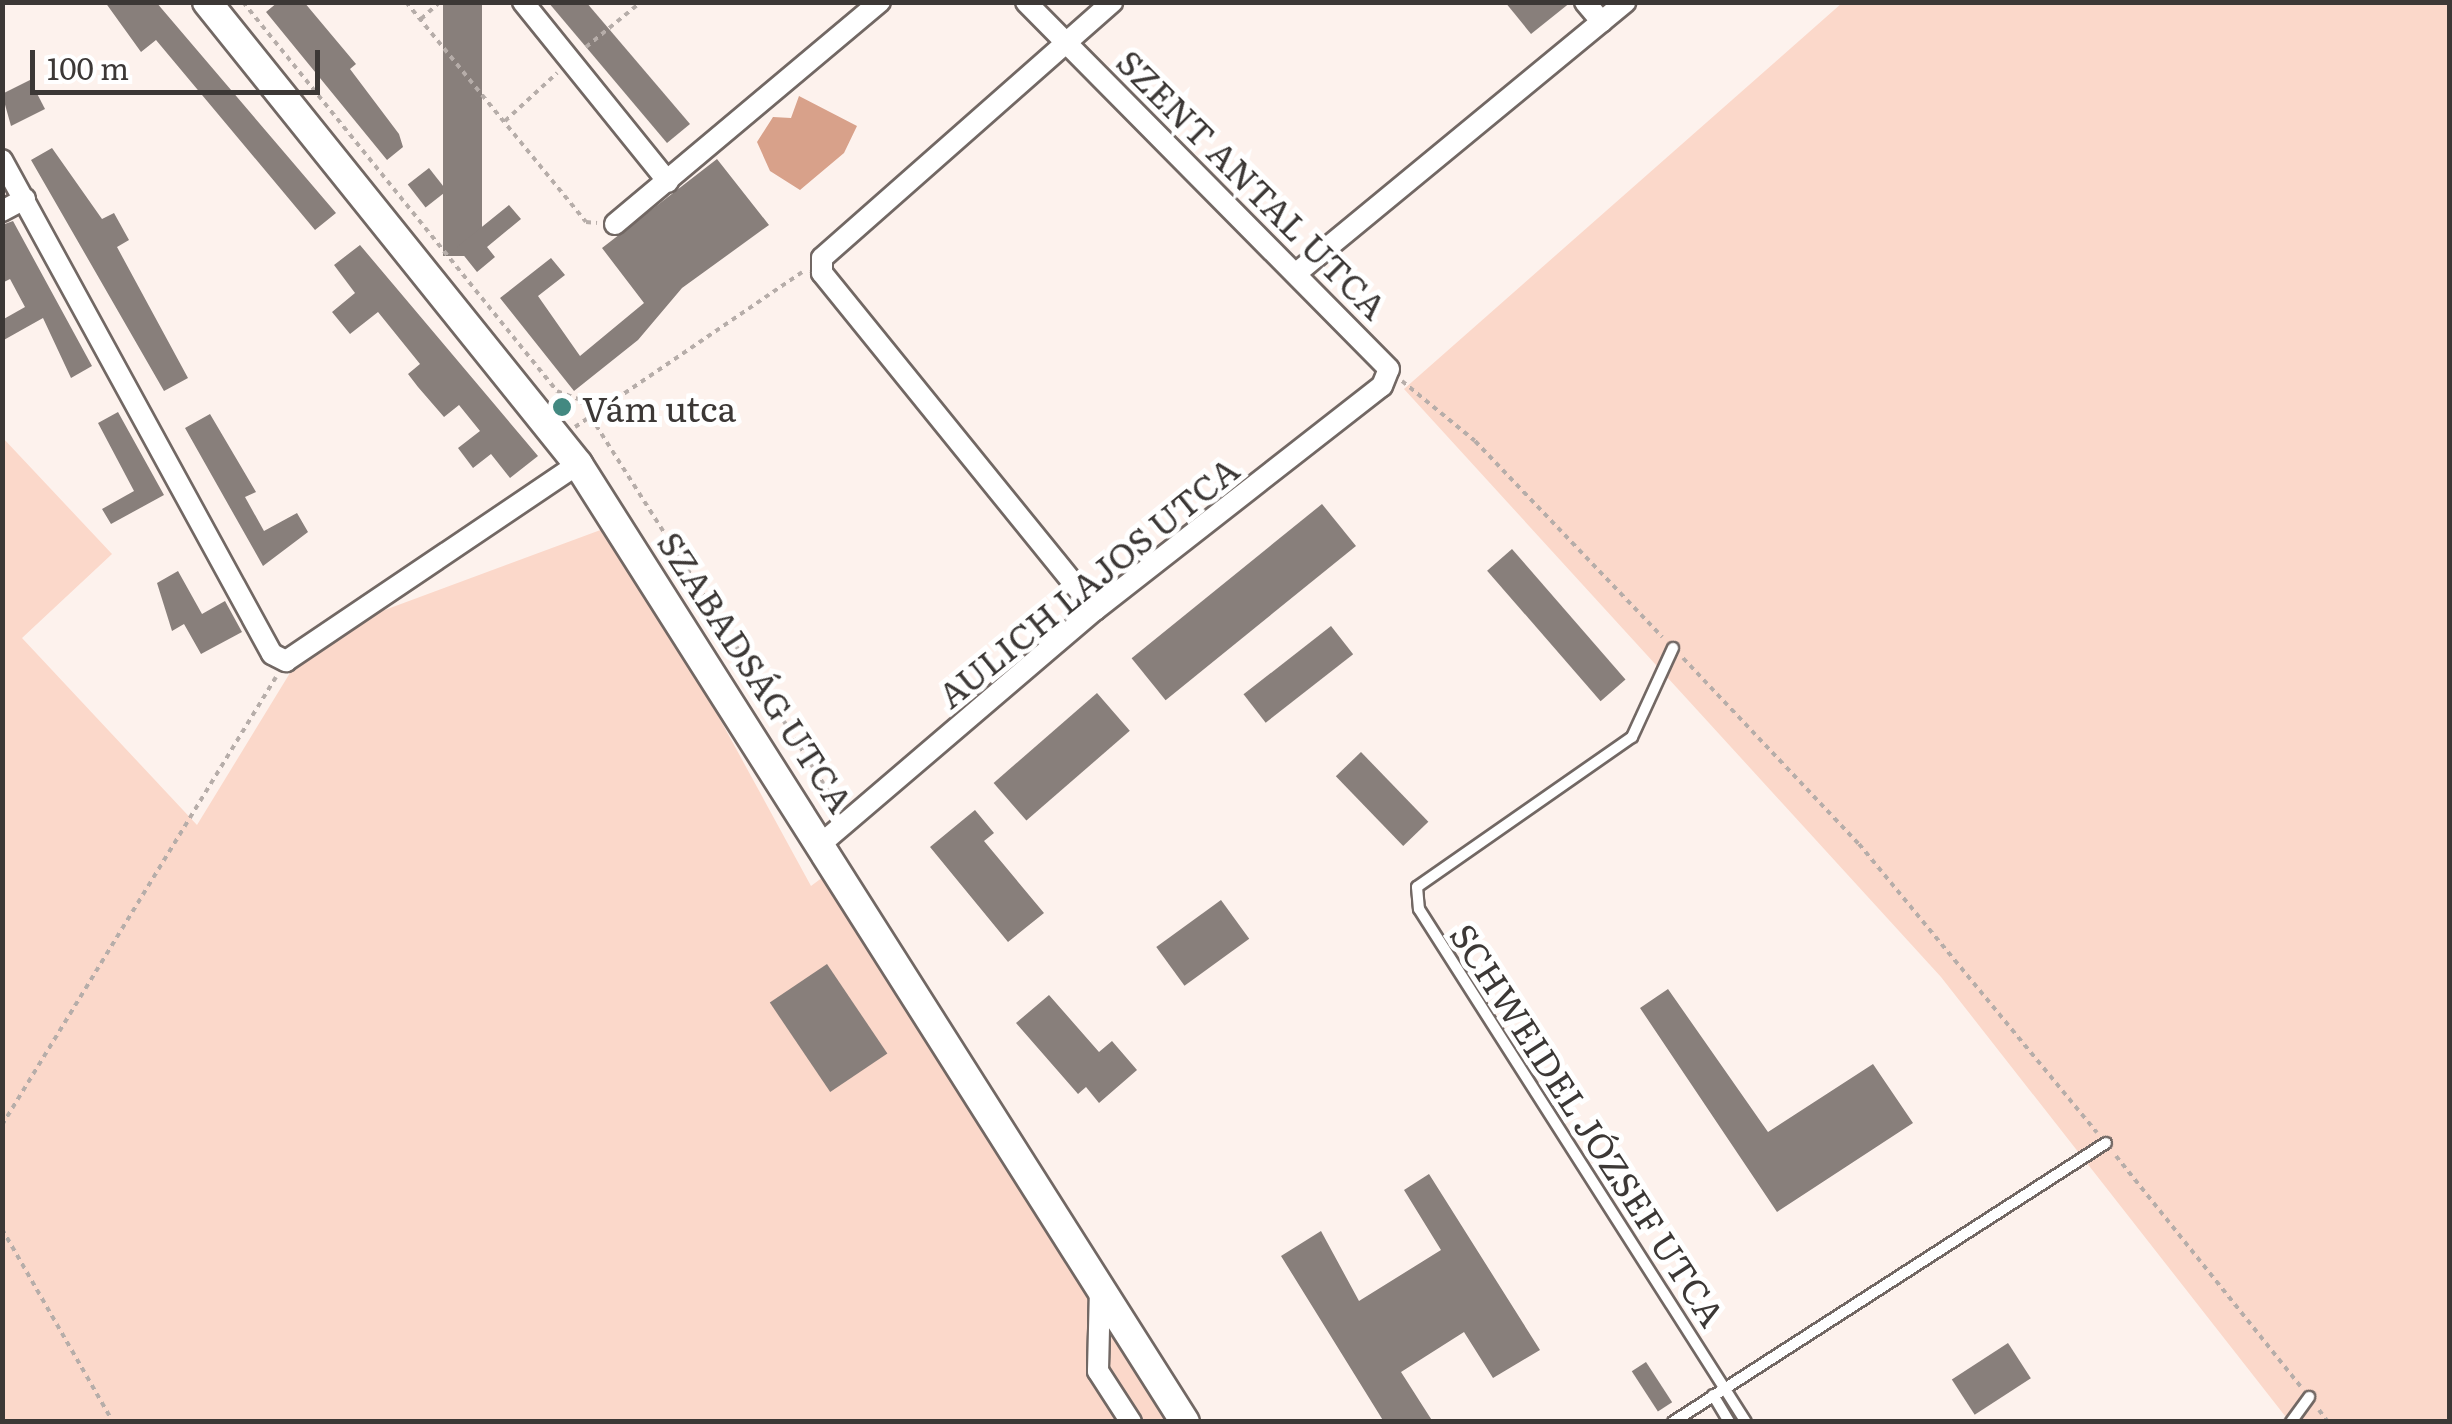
<!DOCTYPE html>
<meta charset="utf-8">
<style>
body{margin:0}
#map{position:relative;width:2452px;height:1424px;overflow:hidden;background:#fdf2ed;font-family:Literata,serif}
div>[style]{position:absolute}
.green>*{inset:0;background:#fbd8ca}
.water>*{inset:0;background:#d8a18a}
.building>*{inset:0;background:#887f7b;transform-origin:0 0}
.path>*{height:4px;margin-top:-2px;transform-origin:0;background:repeating-linear-gradient(90deg,#b6ada9 0 5px,transparent 0 10px)}
.roads{filter:drop-shadow(2px 0 #726864) drop-shadow(-2px 0 #726864) drop-shadow(0 2px #726864) drop-shadow(0 -2px #726864)}
.lane>*{height:10px;margin:-5px;padding:0 5px;transform-origin:5px;border-radius:5px;background:#fff}
.street>*{height:20px;margin:-10px;padding:0 10px;transform-origin:10px;border-radius:10px;background:#fff}
.secondary>*{height:28px;margin:-14px;padding:0 14px;transform-origin:14px;border-radius:14px;background:#fff}
.dots>*{width:28px;height:28px;translate:-50% -50%;box-sizing:border-box;border:5px solid #fff;border-radius:50%}
span{translate:-50% -50%;white-space:nowrap;text-align:center;line-height:1.15;-webkit-text-stroke:10px #fff;paint-order:stroke}
.street-label{font-size:35px;color:#3c3836}
.poi-label{font-size:35px;color:#3c3836}
.left{translate:0 -50%;text-align:left}
.frame{position:absolute;inset:0;border:5px solid #3c3836;pointer-events:none}
.scale{position:absolute;left:30px;top:50px;width:290px;height:45px;box-sizing:border-box;border:5px solid #3c3836;border-top:0;padding-left:12px;font-size:30px;line-height:35px;white-space:nowrap;color:#3c3836;-webkit-text-stroke:8px #fff;paint-order:stroke}
</style>
<div id="map">
<div class="green">
<div style="clip-path:polygon(1842px 3px,2449px 3px,2449px 1421px,2289px 1421px,1941px 977px,1404px 389px)"></div>
<div style="clip-path:polygon(2px 437px,112px 554px,22px 638px,197px 825px,312px 637px,614px 525px,811px 886px,827px 874px,1175px 1421px,3px 1421px)"></div>
</div>
<div class="water">
<div style="clip-path:polygon(799px 96px,857px 126px,844px 153px,800px 190px,770px 171px,757px 142px,773px 117px,791px 118px)"></div>
</div>
<div class="building">
<div style="clip-path:polygon(105px 2px,156px 2px,336px 213px,315px 230px,156px 40px,141px 52px)"></div>
<div style="clip-path:polygon(278px 2px,304px 2px,356px 64px,350px 69px,399px 134px,403px 147px,387px 160px,266px 12px)"></div>
<div style="left:443px;top:2px;width:39px;height:254px"></div>
<div style="clip-path:polygon(548px 2px,586px 2px,690px 124px,667px 143px)"></div>
<div style="clip-path:polygon(1505px 2px,1571px 2px,1531px 34px)"></div>
<div style="clip-path:polygon(30px 80px,45px 109px,11px 126px,2px 94px)"></div>
<div style="clip-path:polygon(52px 148px,102px 219px,114px 213px,129px 240px,117px 247px,188px 378px,164px 391px,31px 160px)"></div>
<div style="clip-path:polygon(717px 159px,769px 225px,682px 288px,638px 340px,574px 391px,500px 298px,551px 258px,565px 275px,538px 296px,580px 356px,644px 303px,602px 248px)"></div>
<div style="left:429px;top:168px;width:29px;height:27px;rotate:52deg"></div>
<div style="clip-path:polygon(509px 205px,521px 219px,487px 247px,495px 257px,477px 272px,457px 247px)"></div>
<div style="clip-path:polygon(13px 221px,92px 366px,71px 378px,43px 318px,2px 341px,2px 320px,25px 307px,10px 279px,2px 283px,2px 225px)"></div>
<div style="clip-path:polygon(360px 245px,538px 456px,510px 478px,491px 454px,473px 468px,458px 448px,480px 431px,459px 405px,444px 417px,418px 387px,408px 374px,420px 364px,378px 312px,350px 334px,332px 312px,355px 293px,334px 265px)"></div>
<div style="clip-path:polygon(118px 412px,164px 495px,111px 524px,102px 509px,134px 491px,98px 423px)"></div>
<div style="clip-path:polygon(210px 414px,256px 492px,245px 497px,264px 531px,297px 513px,308px 532px,263px 566px,185px 428px)"></div>
<div style="left:1322px;top:504px;width:54px;height:245px;rotate:51deg"></div>
<div style="left:1512px;top:549px;width:173px;height:33px;rotate:49deg"></div>
<div style="clip-path:polygon(178px 571px,202px 614px,225px 601px,242px 632px,201px 654px,184px 624px,172px 631px,157px 583px)"></div>
<div style="left:1331px;top:626px;width:36px;height:111px;rotate:52deg"></div>
<div style="left:1097px;top:693px;width:50px;height:137px;rotate:49deg"></div>
<div style="left:1361px;top:752px;width:97px;height:35px;rotate:46deg"></div>
<div style="clip-path:polygon(975px 810px,994px 833px,984px 841px,1044px 913px,1008px 942px,930px 847px)"></div>
<div style="left:1221px;top:900px;width:48px;height:80px;rotate:54deg"></div>
<div style="left:827px;top:964px;width:108px;height:69px;rotate:56deg"></div>
<div style="clip-path:polygon(1668px 989px,1768px 1132px,1873px 1064px,1913px 1123px,1777px 1212px,1640px 1008px)"></div>
<div style="clip-path:polygon(1049px 995px,1099px 1052px,1112px 1041px,1137px 1070px,1099px 1103px,1086px 1087px,1078px 1094px,1016px 1023px)"></div>
<div style="clip-path:polygon(1429px 1174px,1540px 1350px,1493px 1378px,1464px 1332px,1401px 1372px,1433px 1422px,1384px 1422px,1281px 1256px,1321px 1231px,1359px 1301px,1441px 1250px,1404px 1190px)"></div>
<div style="left:2008px;top:1343px;width:42px;height:67px;rotate:57deg"></div>
<div style="left:1646px;top:1362px;width:48px;height:17px;rotate:57deg"></div>
</div>
<div class="path">
<div style="left:243px;top:2px;width:500px;rotate:51.1deg"></div>
<div style="left:557px;top:391px;width:25px;rotate:21deg"></div>
<div style="left:580px;top:400px;width:478px;rotate:57.6deg"></div>
<div style="left:406px;top:2px;width:284px;rotate:50.7deg"></div>
<div style="left:586px;top:222px;width:11px;rotate:5deg"></div>
<div style="left:421px;top:19px;width:25px;rotate:-42deg"></div>
<div style="left:586px;top:47px;width:71px;rotate:-39.3deg"></div>
<div style="left:505px;top:121px;width:71px;rotate:-42.7deg"></div>
<div style="left:1402px;top:381px;width:94px;rotate:39.4deg"></div>
<div style="left:1475px;top:441px;width:271px;rotate:46.3deg"></div>
<div style="left:575px;top:427px;width:275px;rotate:-34.3deg"></div>
<div style="left:1683px;top:658px;width:256px;rotate:46.6deg"></div>
<div style="left:1859px;top:844px;width:374px;rotate:50.5deg"></div>
<div style="left:2px;top:1125px;width:525px;rotate:-58.55deg"></div>
<div style="left:2116px;top:1156px;width:296px;rotate:51.3deg"></div>
<div style="left:2px;top:1229px;width:223px;rotate:60.1deg"></div>
<div style="left:2319px;top:1410px;width:15px;rotate:53deg"></div>
</div>
<div class="roads">
<div class="lane">
<div style="left:1673px;top:648px;width:98px;rotate:114.7deg"></div>
<div style="left:1632px;top:737px;width:262px;rotate:145.1deg"></div>
<div style="left:1417px;top:887px;width:22px;rotate:85deg"></div>
<div style="left:1419px;top:909px;width:608px;rotate:57.49deg"></div>
<div style="left:1713px;top:1395px;width:31px;rotate:59deg"></div>
<div style="left:1673px;top:1422px;width:515px;rotate:-32.8deg"></div>
<div style="left:2291px;top:1422px;width:31px;rotate:-54deg"></div>
</div>
<div class="street">
<div style="left:523px;top:2px;width:231px;rotate:51.1deg"></div>
<div style="left:1585px;top:2px;width:26px;rotate:50deg"></div>
<div style="left:2px;top:160px;width:563px;rotate:61.34deg"></div>
<div style="left:272px;top:654px;width:16px;rotate:27deg"></div>
<div style="left:286px;top:661px;width:352px;rotate:-34deg"></div>
<div style="left:2px;top:211px;width:26px;rotate:-28deg"></div>
<div style="left:615px;top:224px;width:346px;rotate:-40deg"></div>
<div style="left:1299px;top:271px;width:423px;rotate:-39.5deg"></div>
<div style="left:1095px;top:610px;width:434px;rotate:-129deg"></div>
<div style="left:822px;top:273px;width:15px;rotate:-90deg"></div>
<div style="left:822px;top:258px;width:387px;rotate:-41.4deg"></div>
<div style="left:822px;top:843px;width:359px;rotate:-40.5deg"></div>
<div style="left:1095px;top:610px;width:364px;rotate:-38deg"></div>
<div style="left:1382px;top:386px;width:18px;rotate:-68deg"></div>
<div style="left:1389px;top:369px;width:516px;rotate:-134.69deg"></div>
<div style="left:1100px;top:1288px;width:83px;rotate:91.4deg"></div>
<div style="left:1098px;top:1371px;width:61px;rotate:57.1deg"></div>
</div>
<div class="secondary">
<div style="left:207px;top:2px;width:593px;rotate:51.23deg"></div>
<div style="left:578px;top:464px;width:1134px;rotate:57.64deg"></div>
</div>
</div>
<div class="dots">
<div style="left:562px;top:407px;background:#438981"></div>
</div>
<div class="street-label">
<span style="left:1253px;top:183px;rotate:45deg">SZENT ANTAL UTCA</span>
<span style="left:1087px;top:581px;rotate:-39deg">AULICH LAJOS UTCA</span>
<span style="left:757px;top:671px;rotate:57deg">SZABADSÁG UTCA</span>
<span style="left:1589px;top:1124px;rotate:57deg">SCHWEIDEL JÓZSEF UTCA</span>
</div>
<div class="poi-label">
<span class="left" style="left:582px;top:407px">Vám utca</span>
</div>
<div class="frame"></div>
<div class="scale">100 m</div>
</div>
